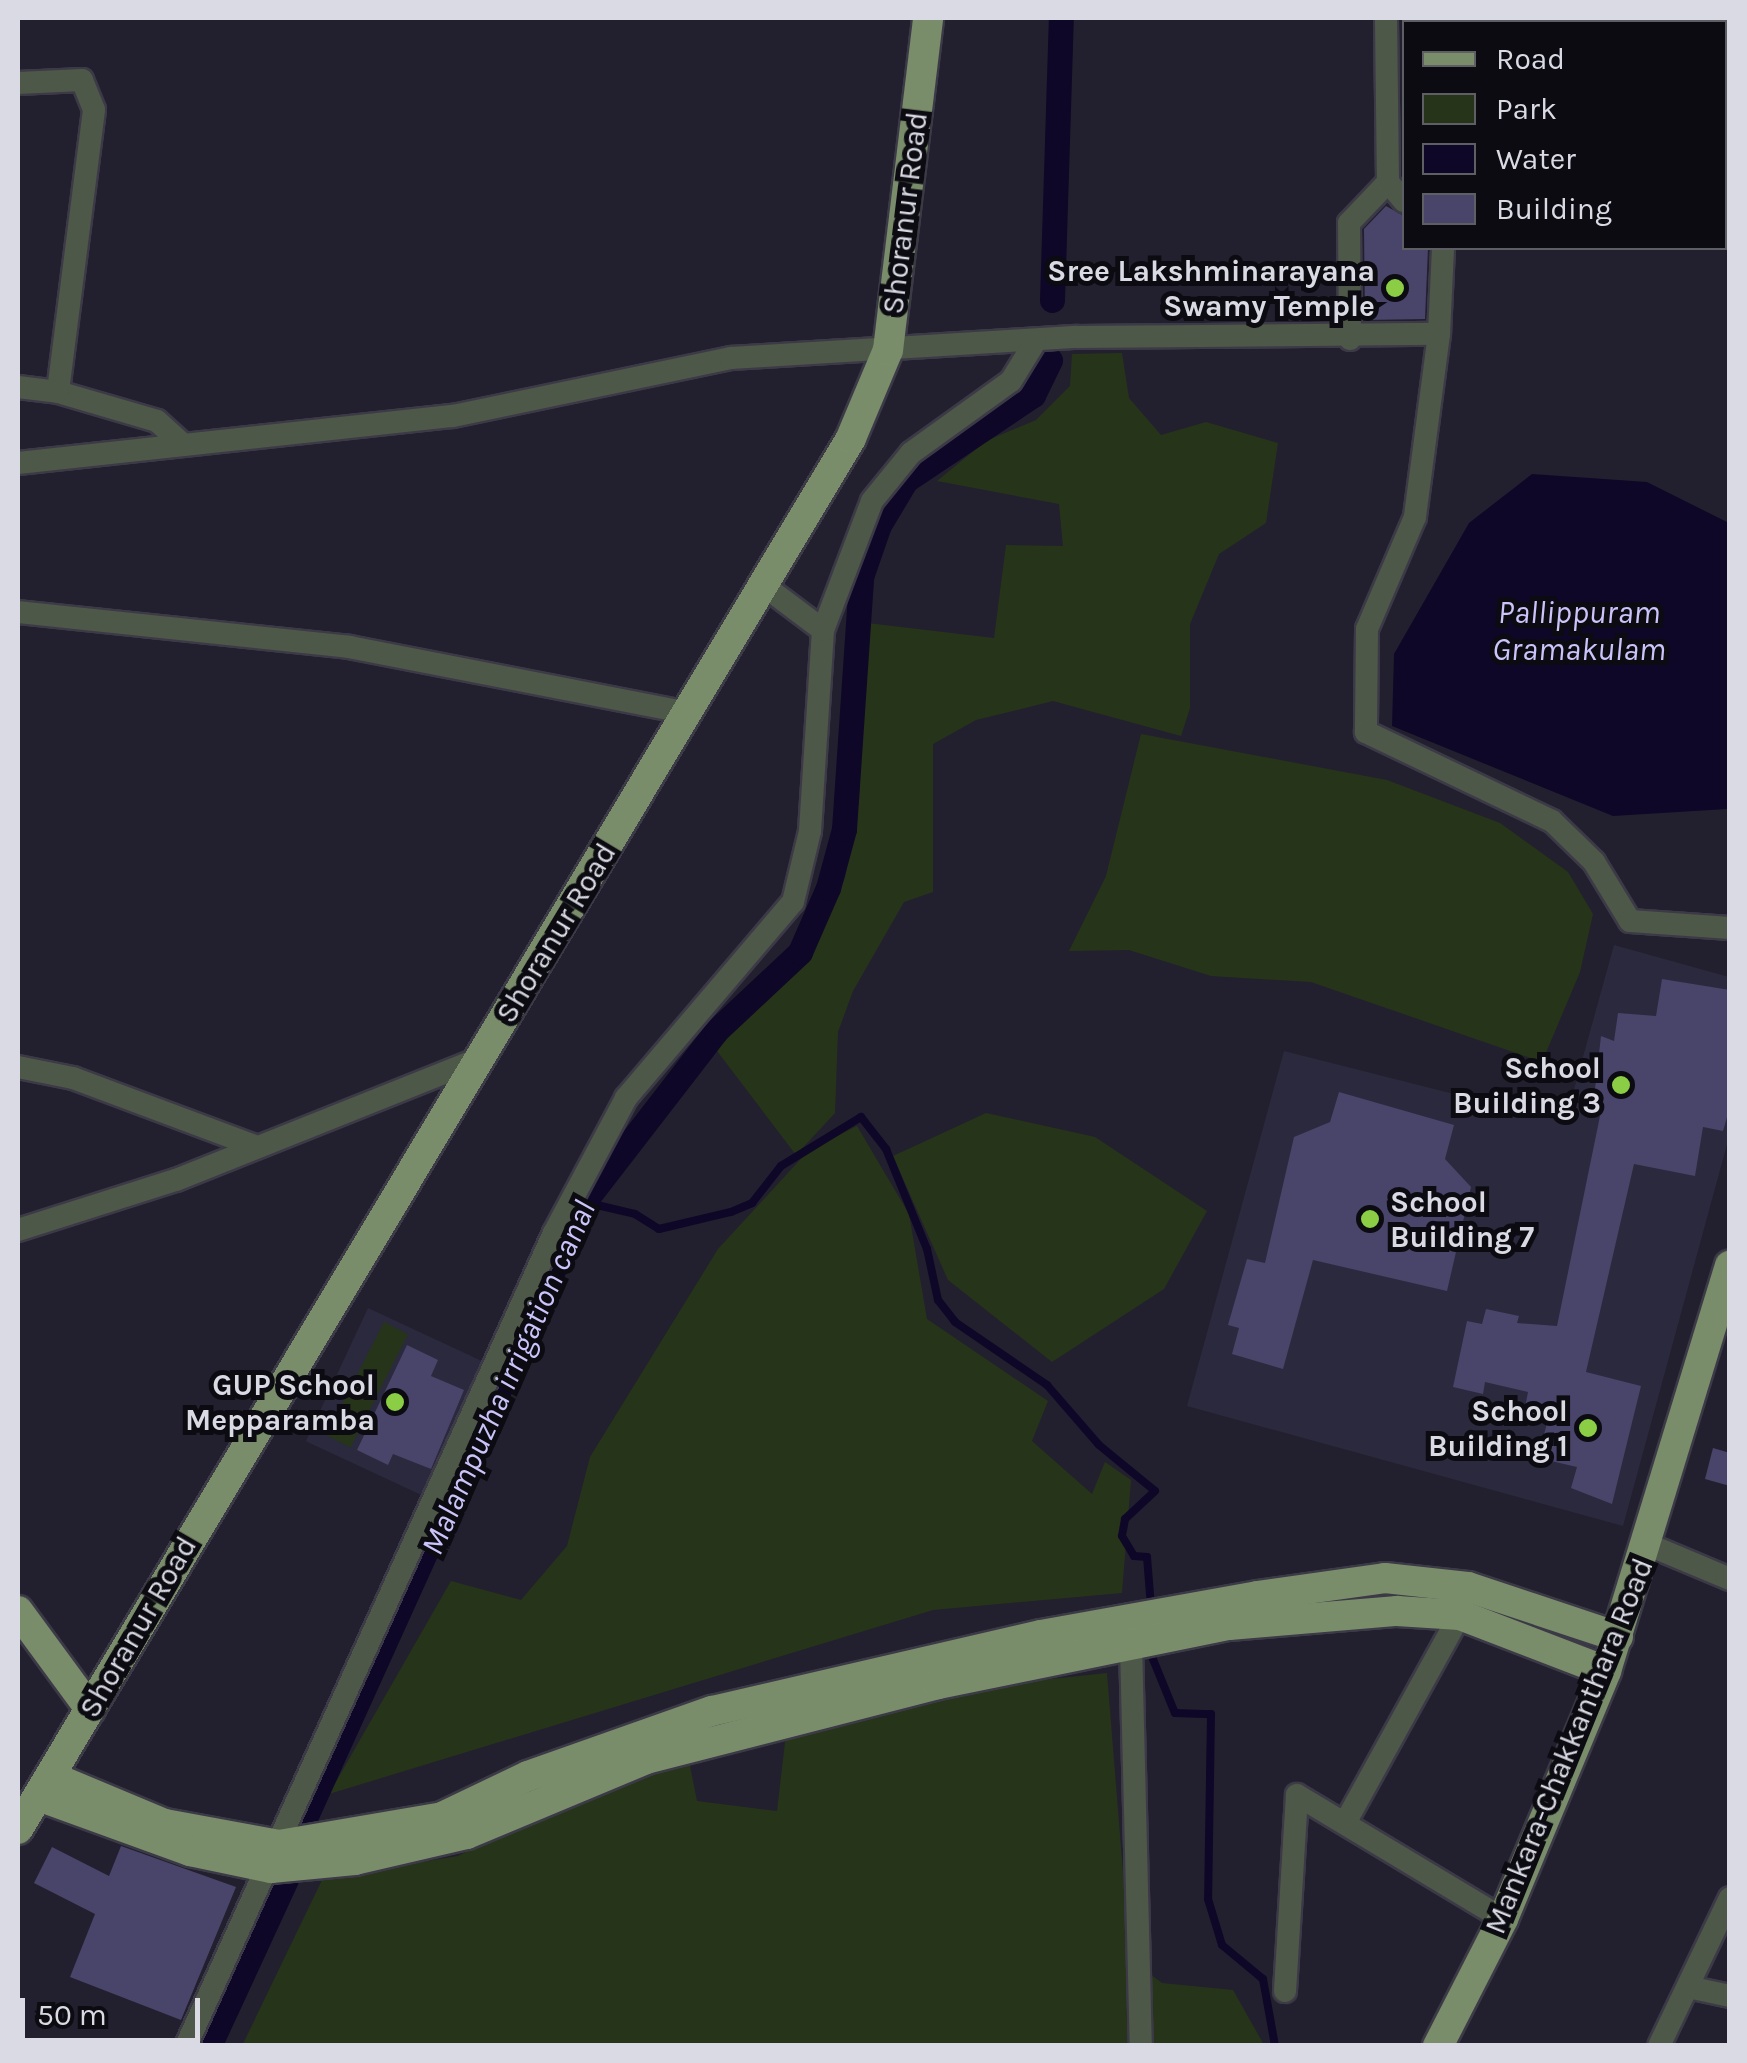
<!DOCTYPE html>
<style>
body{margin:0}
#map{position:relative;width:1747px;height:2063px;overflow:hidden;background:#22202e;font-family:Karla,sans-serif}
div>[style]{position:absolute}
.built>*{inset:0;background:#2b293d;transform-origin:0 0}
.green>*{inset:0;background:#263519;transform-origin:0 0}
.water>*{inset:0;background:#0f0727}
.stream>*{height:8px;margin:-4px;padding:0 4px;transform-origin:4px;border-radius:4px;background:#0f0727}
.canal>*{height:25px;margin:-12.5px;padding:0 12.5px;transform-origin:12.5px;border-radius:12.5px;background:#0f0727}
.building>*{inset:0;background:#49446a}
.roads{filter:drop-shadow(2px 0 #3c3a47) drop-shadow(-2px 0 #3c3a47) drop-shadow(0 2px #3c3a47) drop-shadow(0 -2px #3c3a47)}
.minor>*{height:22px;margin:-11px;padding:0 11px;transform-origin:11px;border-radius:11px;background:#4e5848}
.major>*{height:30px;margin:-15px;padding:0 15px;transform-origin:15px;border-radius:15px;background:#7a8d6b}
.dots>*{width:28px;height:28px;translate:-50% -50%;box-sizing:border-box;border:5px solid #0b0b11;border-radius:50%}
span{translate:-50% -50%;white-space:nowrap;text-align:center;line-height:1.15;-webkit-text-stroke:10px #0b0b11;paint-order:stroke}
.street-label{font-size:30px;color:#dadae4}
.poi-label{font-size:30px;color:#dadae4;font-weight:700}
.right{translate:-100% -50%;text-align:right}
.left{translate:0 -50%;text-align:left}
.water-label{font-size:32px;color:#cac4fa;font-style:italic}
.frame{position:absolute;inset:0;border:20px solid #dadae4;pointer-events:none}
.legend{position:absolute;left:1402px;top:20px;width:325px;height:230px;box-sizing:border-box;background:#0b0b11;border:2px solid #5e5e65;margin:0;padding:12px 18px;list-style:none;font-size:30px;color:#dadae4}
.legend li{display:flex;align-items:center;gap:20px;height:50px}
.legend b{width:50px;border:2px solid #5e5e65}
.scale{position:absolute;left:20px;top:1998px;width:180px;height:45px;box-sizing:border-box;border:5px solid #dadae4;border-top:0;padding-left:12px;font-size:30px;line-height:35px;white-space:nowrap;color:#dadae4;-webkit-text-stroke:8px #0b0b11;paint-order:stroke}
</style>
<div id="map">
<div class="built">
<div style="clip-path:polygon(1614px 945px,1729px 977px,1729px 1137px,1623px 1526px,1187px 1406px,1284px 1051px,1565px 1122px)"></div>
<div style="left:368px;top:1308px;width:128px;height:147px;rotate:25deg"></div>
</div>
<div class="green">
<div style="clip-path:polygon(1122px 353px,1129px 398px,1161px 435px,1206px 422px,1278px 443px,1266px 523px,1219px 554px,1190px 624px,1190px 708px,1181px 736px,1053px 701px,976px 720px,933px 744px,933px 892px,904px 902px,853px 991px,838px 1032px,835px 1113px,796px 1155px,714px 1047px,819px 939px,845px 878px,859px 802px,867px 623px,994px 638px,1006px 545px,1063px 546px,1059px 504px,937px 481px,986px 441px,1036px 420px,1070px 386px,1072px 354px)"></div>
<div style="clip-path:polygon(1141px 734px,1387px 780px,1500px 823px,1568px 872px,1593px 914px,1580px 972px,1542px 1062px,1311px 982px,1211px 976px,1129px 950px,1069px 951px,1106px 876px)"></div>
<div style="clip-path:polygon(986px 1113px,1095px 1137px,1207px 1211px,1164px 1289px,1052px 1362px,948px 1280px,893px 1156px)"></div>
<div style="clip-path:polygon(857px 1126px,909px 1214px,927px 1319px,1048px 1401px,1032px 1441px,1092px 1494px,1105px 1462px,1131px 1480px,1122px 1593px,933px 1610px,329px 1794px,451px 1581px,521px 1600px,567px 1546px,590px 1457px,718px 1249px,809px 1150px)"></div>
<div style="left:384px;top:1322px;width:27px;height:127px;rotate:27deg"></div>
<div style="clip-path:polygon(1107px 1673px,1130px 1959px,1162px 1983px,1233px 1990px,1264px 2045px,242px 2046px,323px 1878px,458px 1856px,570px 1800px,689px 1761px,697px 1801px,777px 1811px,786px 1734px,957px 1689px)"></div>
</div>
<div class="water">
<div style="clip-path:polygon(1532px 474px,1647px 482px,1729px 523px,1727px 809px,1613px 816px,1392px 726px,1394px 654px,1469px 523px)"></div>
</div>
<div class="stream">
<div style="left:584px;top:1202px;width:52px;rotate:13.2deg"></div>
<div style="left:635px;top:1214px;width:28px;rotate:32deg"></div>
<div style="left:659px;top:1229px;width:74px;rotate:-13.3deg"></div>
<div style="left:731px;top:1212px;width:23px;rotate:-23deg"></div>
<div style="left:752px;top:1203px;width:47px;rotate:-51.9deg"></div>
<div style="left:781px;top:1166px;width:94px;rotate:-31.5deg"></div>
<div style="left:861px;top:1117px;width:41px;rotate:52deg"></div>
<div style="left:886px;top:1149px;width:108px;rotate:67.7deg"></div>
<div style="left:927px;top:1249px;width:52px;rotate:77.8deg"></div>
<div style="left:938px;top:1300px;width:28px;rotate:52deg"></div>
<div style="left:955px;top:1322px;width:112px;rotate:34.4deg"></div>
<div style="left:1047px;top:1385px;width:79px;rotate:49.1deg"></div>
<div style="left:1099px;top:1445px;width:72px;rotate:39.4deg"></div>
<div style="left:1155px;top:1491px;width:41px;rotate:137deg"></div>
<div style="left:1125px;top:1519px;width:17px;rotate:100deg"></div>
<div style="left:1122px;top:1536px;width:23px;rotate:59deg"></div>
<div style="left:1134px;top:1556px;width:13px;rotate:4deg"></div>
<div style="left:1147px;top:1557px;width:50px;rotate:85.4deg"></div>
<div style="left:1148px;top:1647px;width:71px;rotate:67.8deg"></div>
<div style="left:1175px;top:1713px;width:36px;rotate:2deg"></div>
<div style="left:1211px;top:1714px;width:185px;rotate:90.9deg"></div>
<div style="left:1208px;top:1899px;width:48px;rotate:73.1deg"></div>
<div style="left:1222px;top:1945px;width:53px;rotate:39.7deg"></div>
<div style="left:1263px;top:1979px;width:68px;rotate:79.8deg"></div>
</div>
<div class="canal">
<div style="left:1052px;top:300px;width:282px;rotate:-88.2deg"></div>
<div style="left:305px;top:1818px;width:676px;rotate:-65.63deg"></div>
<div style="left:584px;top:1202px;width:216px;rotate:-52.3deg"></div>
<div style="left:716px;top:1031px;width:115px;rotate:-43.2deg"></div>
<div style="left:800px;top:952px;width:70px;rotate:-66.4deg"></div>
<div style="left:828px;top:888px;width:61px;rotate:-74.8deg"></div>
<div style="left:844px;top:829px;width:253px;rotate:-86.1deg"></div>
<div style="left:861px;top:577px;width:55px;rotate:-70.9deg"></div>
<div style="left:879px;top:525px;width:52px;rotate:-59deg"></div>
<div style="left:906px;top:480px;width:153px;rotate:-33.8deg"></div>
<div style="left:1033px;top:395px;width:39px;rotate:-64deg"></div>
<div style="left:209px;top:2046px;width:188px;rotate:-65.2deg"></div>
</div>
<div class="building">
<div style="clip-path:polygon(1386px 206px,1404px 216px,1404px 248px,1428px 248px,1425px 319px,1365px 320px,1364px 229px)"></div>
<div style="clip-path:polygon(1662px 979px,1730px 990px,1730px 1107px,1723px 1131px,1703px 1127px,1695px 1176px,1634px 1164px,1586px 1372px,1641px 1386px,1612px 1504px,1571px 1488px,1577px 1467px,1538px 1458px,1547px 1423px,1523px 1418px,1528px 1392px,1485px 1382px,1483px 1394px,1453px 1387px,1467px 1321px,1482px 1324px,1486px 1309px,1519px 1316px,1517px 1323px,1557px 1326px,1600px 1116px,1592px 1115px,1601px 1036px,1614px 1041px,1618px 1013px,1656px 1016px)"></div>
<div style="clip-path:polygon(1339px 1092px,1454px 1125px,1445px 1159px,1471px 1187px,1447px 1291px,1313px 1260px,1283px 1369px,1232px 1354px,1239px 1328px,1228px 1325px,1247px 1259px,1265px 1263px,1294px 1137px,1330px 1122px)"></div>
<div style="clip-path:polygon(407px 1345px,438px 1360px,431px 1376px,464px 1390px,431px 1469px,393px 1454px,388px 1465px,357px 1450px)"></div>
<div style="clip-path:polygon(1713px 1448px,1730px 1453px,1730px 1486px,1705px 1479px)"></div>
<div style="clip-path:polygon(121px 1846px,236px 1887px,181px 2020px,70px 1977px,95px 1914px,34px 1883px,52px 1847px,109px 1876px)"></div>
</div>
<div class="roads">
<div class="minor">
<div style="left:18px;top:83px;width:64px;rotate:-2.7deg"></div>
<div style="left:82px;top:80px;width:32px;rotate:68deg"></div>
<div style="left:94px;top:110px;width:284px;rotate:97.3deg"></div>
<div style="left:58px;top:392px;width:103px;rotate:16.3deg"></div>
<div style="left:157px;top:421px;width:36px;rotate:42deg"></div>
<div style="left:1388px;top:182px;width:25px;rotate:50deg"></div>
<div style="left:1439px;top:334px;width:86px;rotate:-87.3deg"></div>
<div style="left:1350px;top:339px;width:116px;rotate:-90.5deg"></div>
<div style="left:1349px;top:223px;width:57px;rotate:-46.4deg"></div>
<div style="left:1388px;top:182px;width:164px;rotate:-90.7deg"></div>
<div style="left:18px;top:387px;width:40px;rotate:7.1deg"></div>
<div style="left:18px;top:463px;width:438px;rotate:-6.2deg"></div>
<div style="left:453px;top:416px;width:284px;rotate:-11.8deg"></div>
<div style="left:731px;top:358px;width:347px;rotate:-3.5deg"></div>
<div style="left:1077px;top:337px;width:362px;rotate:-0.5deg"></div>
<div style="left:1439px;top:334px;width:185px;rotate:97.5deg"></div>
<div style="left:1415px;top:517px;width:122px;rotate:113.2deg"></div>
<div style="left:1367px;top:629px;width:103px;rotate:90.6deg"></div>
<div style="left:1366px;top:732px;width:206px;rotate:25.6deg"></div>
<div style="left:1552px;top:821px;width:59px;rotate:44.3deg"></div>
<div style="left:1594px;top:862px;width:69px;rotate:58.6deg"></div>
<div style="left:1630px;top:921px;width:100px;rotate:4deg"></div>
<div style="left:763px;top:585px;width:75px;rotate:36.9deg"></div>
<div style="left:18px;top:612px;width:333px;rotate:6deg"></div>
<div style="left:349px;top:647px;width:344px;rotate:11deg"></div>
<div style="left:18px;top:1067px;width:56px;rotate:11.3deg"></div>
<div style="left:73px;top:1078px;width:197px;rotate:20.5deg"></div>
<div style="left:18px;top:1230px;width:166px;rotate:-17.6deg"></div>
<div style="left:176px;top:1180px;width:328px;rotate:-21.8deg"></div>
<div style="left:1649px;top:1545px;width:88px;rotate:22.8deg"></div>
<div style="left:1131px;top:1645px;width:401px;rotate:88.6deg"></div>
<div style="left:1345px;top:1823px;width:238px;rotate:-61.1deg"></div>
<div style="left:1688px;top:1987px;width:43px;rotate:12.1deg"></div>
<div style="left:1285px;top:1991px;width:196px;rotate:-86.5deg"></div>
<div style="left:1297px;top:1795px;width:240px;rotate:31deg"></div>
<div style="left:186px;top:2046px;width:892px;rotate:-65.65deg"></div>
<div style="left:554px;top:1233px;width:153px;rotate:-61.9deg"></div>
<div style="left:626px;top:1098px;width:257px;rotate:-49.6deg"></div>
<div style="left:793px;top:902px;width:73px;rotate:-76.5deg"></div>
<div style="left:810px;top:831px;width:201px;rotate:-86.3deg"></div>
<div style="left:823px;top:630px;width:138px;rotate:-69.2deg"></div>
<div style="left:872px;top:501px;width:62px;rotate:-50.9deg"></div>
<div style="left:911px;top:453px;width:123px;rotate:-35.8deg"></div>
<div style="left:1011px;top:381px;width:46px;rotate:-58.4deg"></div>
<div style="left:1659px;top:2046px;width:164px;rotate:-64.4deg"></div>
</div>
<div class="major">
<div style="left:18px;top:1611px;width:122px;rotate:53.7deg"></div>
<div style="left:50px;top:1776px;width:125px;rotate:22.7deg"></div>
<div style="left:165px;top:1824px;width:116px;rotate:10.4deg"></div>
<div style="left:279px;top:1845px;width:165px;rotate:-9.7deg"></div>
<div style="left:442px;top:1817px;width:95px;rotate:-25.5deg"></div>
<div style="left:528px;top:1776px;width:195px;rotate:-19.5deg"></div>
<div style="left:712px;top:1711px;width:338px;rotate:-13deg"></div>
<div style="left:1041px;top:1635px;width:219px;rotate:-10.2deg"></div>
<div style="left:1257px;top:1596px;width:129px;rotate:-8deg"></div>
<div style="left:1385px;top:1578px;width:83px;rotate:6.2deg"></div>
<div style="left:1468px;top:1587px;width:158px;rotate:18.4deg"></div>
<div style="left:38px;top:1796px;width:162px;rotate:19.9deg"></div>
<div style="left:190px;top:1851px;width:83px;rotate:11.9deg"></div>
<div style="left:271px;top:1868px;width:84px;rotate:-5.4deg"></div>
<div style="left:355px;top:1860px;width:115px;rotate:-13.1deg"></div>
<div style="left:467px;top:1834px;width:194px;rotate:-22.7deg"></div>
<div style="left:646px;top:1759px;width:301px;rotate:-14.4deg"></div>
<div style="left:938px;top:1684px;width:297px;rotate:-11.5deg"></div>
<div style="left:1229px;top:1625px;width:169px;rotate:-4.8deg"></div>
<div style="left:1397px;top:1611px;width:63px;rotate:3.6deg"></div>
<div style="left:1460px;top:1615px;width:156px;rotate:21deg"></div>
<div style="left:18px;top:1829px;width:1621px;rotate:-59.08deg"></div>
<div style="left:851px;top:438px;width:95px;rotate:-67.2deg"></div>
<div style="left:888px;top:350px;width:334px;rotate:-83.1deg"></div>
<div style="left:1438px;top:2046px;width:143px;rotate:-62.9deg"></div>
<div style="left:1503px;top:1919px;width:269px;rotate:-67.4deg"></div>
<div style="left:1606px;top:1671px;width:424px;rotate:-73deg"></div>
</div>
</div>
<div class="dots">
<div style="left:1395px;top:288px;background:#8bce46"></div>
<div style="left:1621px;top:1085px;background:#8bce46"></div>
<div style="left:1370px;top:1219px;background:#8bce46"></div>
<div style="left:395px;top:1402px;background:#8bce46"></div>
<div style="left:1588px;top:1428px;background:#8bce46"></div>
</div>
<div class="street-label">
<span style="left:905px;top:213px;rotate:-83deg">Shoranur Road</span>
<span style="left:556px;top:933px;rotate:-59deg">Shoranur Road</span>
<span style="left:138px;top:1627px;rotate:-60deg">Shoranur Road</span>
<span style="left:1569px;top:1746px;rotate:-68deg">Mankara-Chakkanthara Road</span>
</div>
<div class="poi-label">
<span class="right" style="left:1375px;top:288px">Sree Lakshminarayana<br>Swamy Temple</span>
<span class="right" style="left:1601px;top:1085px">School<br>Building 3</span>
<span class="left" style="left:1390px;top:1219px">School<br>Building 7</span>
<span class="right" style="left:375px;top:1402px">GUP School<br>Mepparamba</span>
<span class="right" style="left:1568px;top:1428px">School<br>Building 1</span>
</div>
<div class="water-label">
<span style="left:1579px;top:632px">Pallippuram<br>Gramakulam</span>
<span style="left:509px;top:1378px;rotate:-66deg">Malampuzha irrigation canal</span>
</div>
<div class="frame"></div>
<ul class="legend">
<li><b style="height:12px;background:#7a8d6b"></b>Road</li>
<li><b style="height:28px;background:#263519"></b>Park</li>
<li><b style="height:28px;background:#0f0727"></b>Water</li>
<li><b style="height:28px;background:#49446a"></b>Building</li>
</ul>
<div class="scale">50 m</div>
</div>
